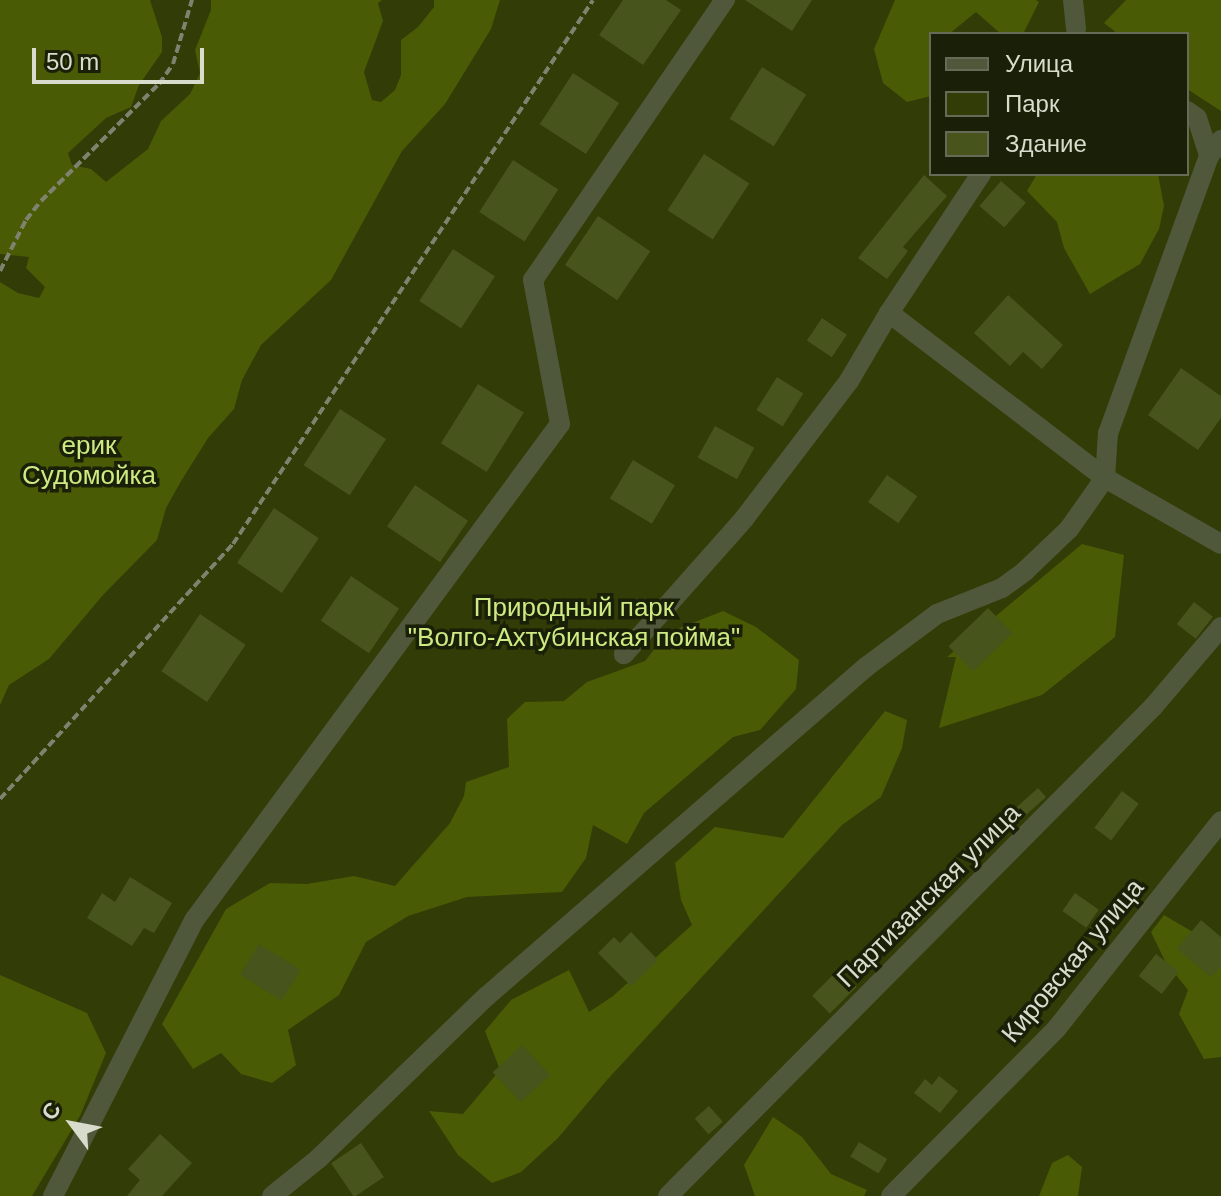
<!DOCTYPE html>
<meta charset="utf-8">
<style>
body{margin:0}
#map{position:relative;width:1221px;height:1196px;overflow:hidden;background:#1a2008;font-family:Arial,sans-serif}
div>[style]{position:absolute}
.green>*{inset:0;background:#313c07}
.forest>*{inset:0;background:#4a5b05}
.building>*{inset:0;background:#47541b;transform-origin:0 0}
.path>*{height:4px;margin-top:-2px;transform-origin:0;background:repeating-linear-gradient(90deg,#7e8370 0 8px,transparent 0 12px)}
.minor>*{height:20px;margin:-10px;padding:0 10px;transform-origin:10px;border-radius:10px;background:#50583b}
span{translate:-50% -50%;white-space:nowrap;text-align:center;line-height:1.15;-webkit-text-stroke:7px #1a2008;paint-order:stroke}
.park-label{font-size:26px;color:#ceea82}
.street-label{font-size:26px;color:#d7dccd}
.legend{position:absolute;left:929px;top:32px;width:260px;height:144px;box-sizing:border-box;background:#1a2008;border:2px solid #666b57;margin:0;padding:10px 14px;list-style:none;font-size:24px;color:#d7dccd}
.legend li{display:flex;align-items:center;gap:16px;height:40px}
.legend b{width:40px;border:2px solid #666b57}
.north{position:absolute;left:32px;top:1084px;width:80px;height:80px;-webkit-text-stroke:6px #1a2008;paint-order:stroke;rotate:302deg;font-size:22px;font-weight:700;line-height:32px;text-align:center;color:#d7dccd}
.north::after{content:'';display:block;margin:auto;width:28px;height:36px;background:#d7dccd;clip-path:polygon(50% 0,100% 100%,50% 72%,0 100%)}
.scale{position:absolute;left:32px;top:48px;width:172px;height:36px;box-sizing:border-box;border:4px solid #d7dccd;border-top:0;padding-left:10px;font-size:24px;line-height:28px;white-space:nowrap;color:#d7dccd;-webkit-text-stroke:6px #1a2008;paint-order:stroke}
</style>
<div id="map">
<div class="green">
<div style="clip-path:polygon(evenodd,0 0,1221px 0,1221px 1196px,0 1196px,0 0,931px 34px,1187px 34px,1187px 174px,931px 174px,931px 34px)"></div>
</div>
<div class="forest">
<div style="clip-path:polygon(0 0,150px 0,162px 37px,162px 52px,139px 85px,131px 107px,106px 118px,68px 153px,72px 165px,91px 169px,106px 182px,148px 149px,161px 121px,190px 94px,200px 73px,195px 50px,211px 10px,211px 0,382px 0,378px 3px,383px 21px,364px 72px,372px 100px,381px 102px,395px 90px,401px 75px,401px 40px,418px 27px,434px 7px,434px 0,500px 0,491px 29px,445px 104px,402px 151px,331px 280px,261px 345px,242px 380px,234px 409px,208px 438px,180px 483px,166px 508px,157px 540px,103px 595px,49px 659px,9px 685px,0 705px,0 282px,18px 293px,39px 298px,45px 287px,26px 268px,29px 257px,0 254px)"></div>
<div style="clip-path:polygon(895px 0,1036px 0,1039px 2px,1023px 34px,1001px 34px,976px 12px,949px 34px,931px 34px,931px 96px,907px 102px,883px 83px,874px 49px)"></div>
<div style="clip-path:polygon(1126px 0,1221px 0,1221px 111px,1187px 89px,1187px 34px,1118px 34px,1104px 23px)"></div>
<div style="clip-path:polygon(1037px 174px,1158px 174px,1164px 206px,1159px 229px,1140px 264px,1090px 294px,1064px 248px,1057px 222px,1027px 191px)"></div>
<div style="clip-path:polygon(1082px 544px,1124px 555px,1115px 637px,1042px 695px,939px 728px,956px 657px,947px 657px)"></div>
<div style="clip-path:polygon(723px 611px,756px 627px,799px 660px,796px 689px,760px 730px,733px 737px,644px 813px,627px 844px,593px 825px,586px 858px,562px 892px,467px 897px,408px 916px,366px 942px,339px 995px,288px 1030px,296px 1065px,272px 1083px,241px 1074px,221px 1053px,193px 1069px,162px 1024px,226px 909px,270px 883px,307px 884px,354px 876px,395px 886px,450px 823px,464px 796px,466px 782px,509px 767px,507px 719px,525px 702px,564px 701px,587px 682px,645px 661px,667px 633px)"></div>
<div style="clip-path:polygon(885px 711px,907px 720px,902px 748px,881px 797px,842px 825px,607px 1080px,558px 1138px,521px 1172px,492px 1183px,458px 1155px,429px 1111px,463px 1114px,500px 1070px,485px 1031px,511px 1000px,569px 970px,589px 1012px,613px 996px,692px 925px,681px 900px,675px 863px,715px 827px,783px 838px)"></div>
<div style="clip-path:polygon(1164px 915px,1198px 935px,1221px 942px,1221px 1057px,1204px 1059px,1179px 1014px,1188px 990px,1165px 961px,1151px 932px)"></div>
<div style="clip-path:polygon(0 975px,87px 1013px,106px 1053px,80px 1116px,32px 1196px,0 1196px)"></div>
<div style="clip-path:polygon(773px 1117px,802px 1137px,831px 1174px,867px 1190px,864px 1196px,755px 1196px,744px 1165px)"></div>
<div style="clip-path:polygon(1068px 1155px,1082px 1167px,1078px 1196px,1039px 1196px,1052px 1163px)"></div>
</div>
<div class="building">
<div style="clip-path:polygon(623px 0,666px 0,681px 10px,643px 65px,599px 35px)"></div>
<div style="clip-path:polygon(745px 0,812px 0,792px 31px)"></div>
<div style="left:762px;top:67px;width:52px;height:61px;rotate:32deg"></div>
<div style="left:573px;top:73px;width:55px;height:61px;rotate:33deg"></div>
<div style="left:704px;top:154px;width:54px;height:67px;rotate:33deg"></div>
<div style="left:513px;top:160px;width:54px;height:62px;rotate:33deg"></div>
<div style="clip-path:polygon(924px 175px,947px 196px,903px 247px,908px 251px,887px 279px,858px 258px)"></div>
<div style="left:1001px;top:181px;width:33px;height:33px;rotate:41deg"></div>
<div style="left:598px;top:216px;width:63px;height:59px;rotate:34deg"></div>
<div style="left:453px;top:249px;width:50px;height:62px;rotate:33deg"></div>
<div style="clip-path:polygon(1008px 295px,1063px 345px,1042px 369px,1023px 352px,1010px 366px,974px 333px)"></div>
<div style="left:822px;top:318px;width:30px;height:27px;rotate:34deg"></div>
<div style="clip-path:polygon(1181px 368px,1221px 396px,1221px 418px,1198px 450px,1148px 415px)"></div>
<div style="left:777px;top:377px;width:31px;height:39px;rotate:32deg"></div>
<div style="left:478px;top:384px;width:54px;height:70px;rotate:32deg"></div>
<div style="left:340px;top:409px;width:55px;height:67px;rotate:33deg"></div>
<div style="left:715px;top:426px;width:45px;height:36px;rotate:29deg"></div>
<div style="left:633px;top:460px;width:49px;height:45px;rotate:31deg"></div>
<div style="left:887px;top:475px;width:37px;height:33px;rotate:35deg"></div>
<div style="left:415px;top:485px;width:64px;height:50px;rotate:34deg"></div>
<div style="left:274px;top:508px;width:54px;height:66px;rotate:34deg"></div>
<div style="left:351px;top:576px;width:58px;height:54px;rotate:34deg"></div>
<div style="left:1194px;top:602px;width:24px;height:28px;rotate:38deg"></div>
<div style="left:988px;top:608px;width:35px;height:55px;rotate:46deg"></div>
<div style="left:200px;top:614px;width:55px;height:69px;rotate:34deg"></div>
<div style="left:1038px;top:788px;width:12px;height:30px;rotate:48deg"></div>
<div style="left:1122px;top:791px;width:21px;height:46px;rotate:37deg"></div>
<div style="clip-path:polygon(130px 877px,172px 903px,154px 933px,144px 928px,132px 946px,87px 918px,102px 893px,115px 902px)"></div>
<div style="left:1075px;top:893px;width:29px;height:22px;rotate:35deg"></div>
<div style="clip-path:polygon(1201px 920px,1221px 937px,1221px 966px,1211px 977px,1177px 949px)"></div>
<div style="clip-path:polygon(631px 932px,658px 960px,631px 986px,598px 953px,614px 937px,620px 943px)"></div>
<div style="left:259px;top:944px;width:49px;height:36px;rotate:32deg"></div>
<div style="left:1156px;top:954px;width:29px;height:28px;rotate:38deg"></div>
<div style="left:839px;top:969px;width:25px;height:38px;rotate:45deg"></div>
<div style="left:522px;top:1045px;width:41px;height:40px;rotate:47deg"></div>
<div style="clip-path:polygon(939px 1076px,958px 1091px,940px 1113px,914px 1093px,925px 1079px,932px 1085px)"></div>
<div style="left:709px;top:1106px;width:21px;height:19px;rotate:49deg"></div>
<div style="clip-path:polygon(160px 1134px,192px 1163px,162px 1196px,127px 1196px,140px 1180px,128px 1169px)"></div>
<div style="left:859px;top:1142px;width:33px;height:17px;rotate:31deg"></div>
<div style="left:361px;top:1143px;width:41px;height:36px;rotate:56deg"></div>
</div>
<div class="path">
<div style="left:0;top:271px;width:57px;rotate:-63deg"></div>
<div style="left:26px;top:220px;width:24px;rotate:-52deg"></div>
<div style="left:41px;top:201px;width:166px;rotate:-44.8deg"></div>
<div style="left:159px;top:84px;width:24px;rotate:-55deg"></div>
<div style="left:173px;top:64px;width:67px;rotate:-73.5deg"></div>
<div style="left:0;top:799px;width:345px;rotate:-47.6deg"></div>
<div style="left:233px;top:544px;width:652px;rotate:-56.5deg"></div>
</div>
<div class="minor">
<div style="left:1073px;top:0;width:29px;rotate:84deg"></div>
<div style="left:1187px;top:111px;width:12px;rotate:35deg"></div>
<div style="left:1197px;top:118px;width:40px;rotate:72deg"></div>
<div style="left:1221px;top:140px;width:20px;rotate:127deg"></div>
<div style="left:1209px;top:156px;width:295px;rotate:110deg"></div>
<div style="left:1108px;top:433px;width:45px;rotate:93.8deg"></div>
<div style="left:1105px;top:478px;width:133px;rotate:29.6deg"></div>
<div style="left:889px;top:313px;width:167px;rotate:-56.5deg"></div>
<div style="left:53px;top:1196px;width:311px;rotate:-62.9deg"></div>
<div style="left:195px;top:919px;width:615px;rotate:-53.6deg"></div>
<div style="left:560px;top:424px;width:147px;rotate:-100.6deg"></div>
<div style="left:533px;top:280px;width:340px;rotate:-55.6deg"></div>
<div style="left:272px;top:1196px;width:59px;rotate:-38.8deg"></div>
<div style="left:318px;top:1159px;width:235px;rotate:-44deg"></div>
<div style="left:487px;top:996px;width:502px;rotate:-40.96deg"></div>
<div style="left:866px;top:667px;width:89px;rotate:-36.7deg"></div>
<div style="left:937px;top:614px;width:70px;rotate:-21.8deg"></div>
<div style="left:1002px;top:588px;width:29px;rotate:-36deg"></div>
<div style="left:1025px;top:571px;width:61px;rotate:-43.7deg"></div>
<div style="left:1069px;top:529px;width:62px;rotate:-54.8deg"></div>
<div style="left:1105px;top:478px;width:272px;rotate:-142.6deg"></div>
<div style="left:889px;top:313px;width:79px;rotate:120.5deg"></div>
<div style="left:849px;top:381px;width:173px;rotate:127.3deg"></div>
<div style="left:744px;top:519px;width:181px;rotate:131.6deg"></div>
<div style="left:668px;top:1196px;width:689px;rotate:-45.24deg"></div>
<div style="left:1153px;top:707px;width:105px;rotate:-49.6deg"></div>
<div style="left:891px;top:1196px;width:236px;rotate:-45.3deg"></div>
<div style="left:1057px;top:1028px;width:264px;rotate:-51.6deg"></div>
</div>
<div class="park-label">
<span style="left:89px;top:461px">ерик<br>Судомойка</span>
<span style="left:574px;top:623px">Природный парк<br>"Волго-Ахтубинская пойма"</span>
</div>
<div class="street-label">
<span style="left:929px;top:896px;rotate:-45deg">Партизанская улица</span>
<span style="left:1073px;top:961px;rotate:-50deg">Кировская улица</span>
</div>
<ul class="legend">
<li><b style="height:10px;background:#50583b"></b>Улица</li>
<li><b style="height:22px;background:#313c07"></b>Парк</li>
<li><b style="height:22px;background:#47541b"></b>Здание</li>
</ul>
<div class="north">С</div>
<div class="scale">50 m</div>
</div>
